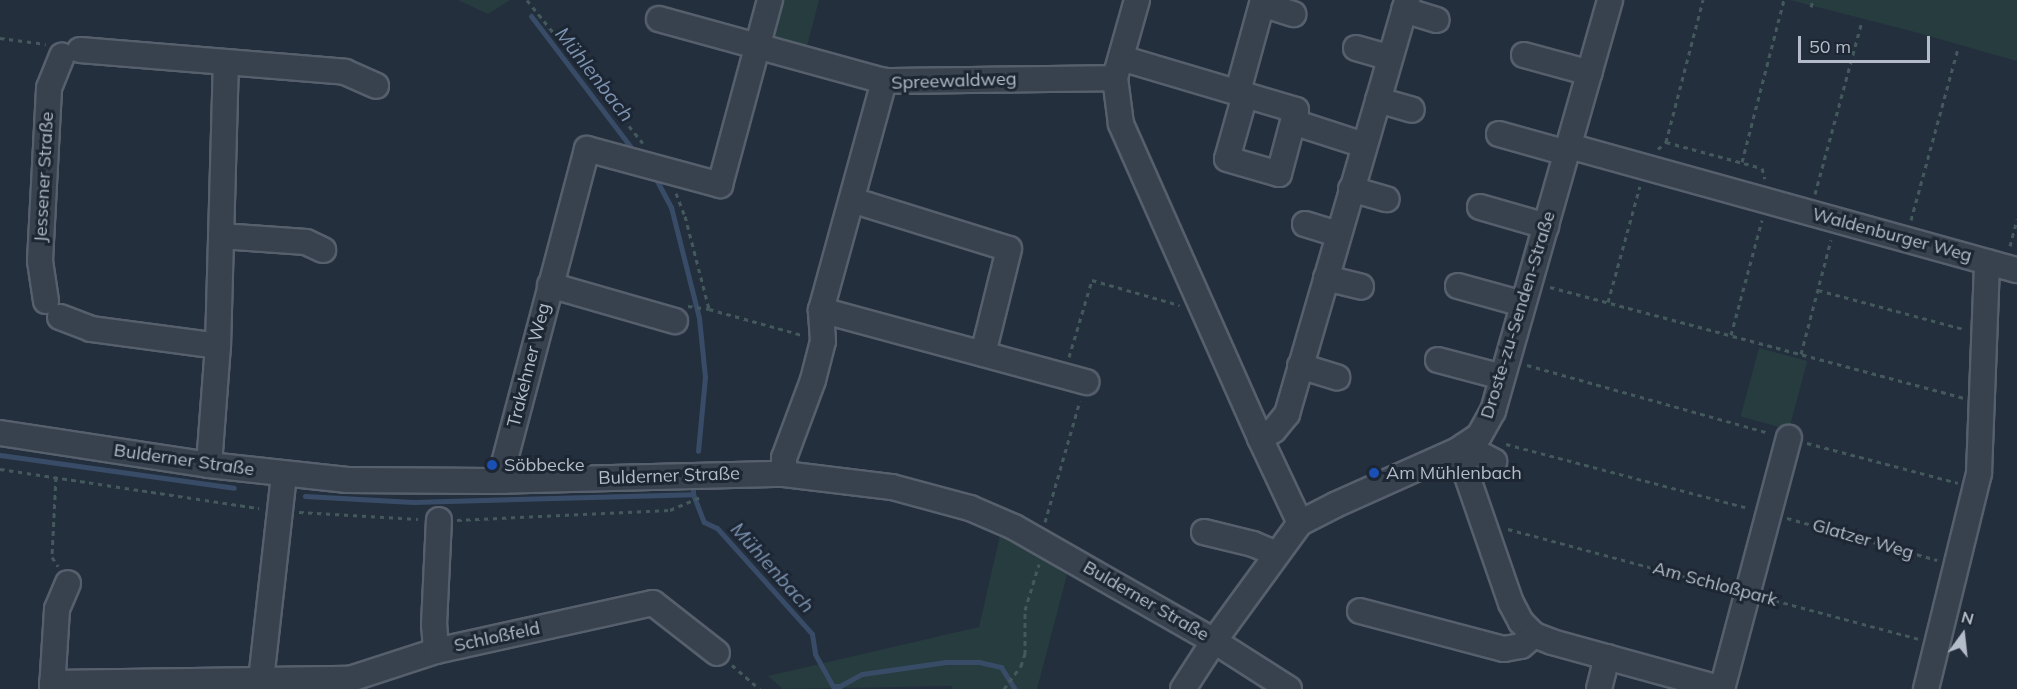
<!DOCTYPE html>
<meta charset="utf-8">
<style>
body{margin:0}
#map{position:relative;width:2017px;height:689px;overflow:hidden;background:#242f3e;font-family:Mulish,sans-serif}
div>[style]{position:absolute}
.green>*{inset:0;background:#263c3f;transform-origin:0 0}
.stream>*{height:5px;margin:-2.5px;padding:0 2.5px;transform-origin:2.5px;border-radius:2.5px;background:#394c67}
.path>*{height:3px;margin-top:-1.5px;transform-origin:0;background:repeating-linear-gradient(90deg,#44595c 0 4.5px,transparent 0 9px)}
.roads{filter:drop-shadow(2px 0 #565f6c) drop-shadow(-2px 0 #565f6c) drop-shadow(0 2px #565f6c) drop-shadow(0 -2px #565f6c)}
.minor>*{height:24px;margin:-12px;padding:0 12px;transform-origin:12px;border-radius:12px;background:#38414e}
.dots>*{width:16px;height:16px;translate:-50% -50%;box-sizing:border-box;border:3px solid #1d2633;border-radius:50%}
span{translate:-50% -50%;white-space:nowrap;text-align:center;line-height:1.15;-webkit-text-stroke:6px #1d2633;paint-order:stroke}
.street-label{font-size:18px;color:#b4bcc9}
.poi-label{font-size:18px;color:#b4bcc9}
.left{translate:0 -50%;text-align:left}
.water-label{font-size:20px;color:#7c92b1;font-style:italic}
.north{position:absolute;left:1933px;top:605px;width:60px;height:60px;-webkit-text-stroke:4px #1d2633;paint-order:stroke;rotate:15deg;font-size:16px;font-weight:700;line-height:24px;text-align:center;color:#b4bcc9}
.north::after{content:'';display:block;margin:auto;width:21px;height:27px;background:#b4bcc9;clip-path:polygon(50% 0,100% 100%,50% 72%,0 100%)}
.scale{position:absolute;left:1798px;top:36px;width:132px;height:27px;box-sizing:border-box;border:3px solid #b4bcc9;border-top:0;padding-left:8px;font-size:18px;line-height:21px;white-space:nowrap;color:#b4bcc9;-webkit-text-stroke:4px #1d2633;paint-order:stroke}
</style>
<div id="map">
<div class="green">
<div style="clip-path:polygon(458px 0,510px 0,488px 14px)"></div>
<div style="clip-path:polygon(782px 0,819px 0,806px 50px,772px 41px)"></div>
<div style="clip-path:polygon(1790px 0,2017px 0,2017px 61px,1911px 31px)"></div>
<div style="left:1759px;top:348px;width:50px;height:71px;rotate:15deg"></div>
<div style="clip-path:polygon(1001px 531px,1067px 575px,1037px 689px,952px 689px,952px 686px,783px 689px,768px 676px,979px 627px)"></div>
</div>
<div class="stream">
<div style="left:531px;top:16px;width:170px;rotate:52.7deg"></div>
<div style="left:656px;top:179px;width:32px;rotate:62deg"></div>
<div style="left:671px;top:207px;width:114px;rotate:75.8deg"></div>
<div style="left:699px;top:318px;width:59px;rotate:84.2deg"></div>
<div style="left:705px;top:377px;width:74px;rotate:95.4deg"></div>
<div style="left:0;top:455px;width:236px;rotate:8deg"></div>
<div style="left:693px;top:489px;width:5px;rotate:90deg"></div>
<div style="left:693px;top:494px;width:30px;rotate:69deg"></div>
<div style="left:704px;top:522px;width:14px;rotate:25deg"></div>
<div style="left:717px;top:528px;width:142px;rotate:48.1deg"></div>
<div style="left:812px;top:634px;width:20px;rotate:81deg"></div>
<div style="left:815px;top:654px;width:37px;rotate:61deg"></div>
<div style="left:833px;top:686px;width:7px"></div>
<div style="left:840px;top:686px;width:25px;rotate:-29deg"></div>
<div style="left:862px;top:674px;width:85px;rotate:-8.1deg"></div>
<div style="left:946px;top:662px;width:33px"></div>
<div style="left:979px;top:662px;width:23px;rotate:13deg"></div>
<div style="left:1001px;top:667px;width:26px;rotate:58deg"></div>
<div style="left:305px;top:496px;width:108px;rotate:3.2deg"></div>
<div style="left:413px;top:502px;width:280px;rotate:-1.6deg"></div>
</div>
<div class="path">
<div style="left:527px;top:0;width:184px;rotate:51deg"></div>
<div style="left:1811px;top:7px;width:7px;rotate:-74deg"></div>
<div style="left:0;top:38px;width:46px;rotate:7.4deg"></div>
<div style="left:1666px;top:142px;width:147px;rotate:-75.4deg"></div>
<div style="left:1658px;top:149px;width:11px;rotate:-41deg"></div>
<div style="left:1666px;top:142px;width:99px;rotate:15.2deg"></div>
<div style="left:1762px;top:168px;width:11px;rotate:75deg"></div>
<div style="left:1742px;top:162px;width:167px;rotate:-75.5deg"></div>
<div style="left:676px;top:193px;width:25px;rotate:69deg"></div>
<div style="left:685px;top:216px;width:96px;rotate:75.5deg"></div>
<div style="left:1815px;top:194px;width:179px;rotate:-74.8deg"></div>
<div style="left:1911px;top:220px;width:178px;rotate:-74.7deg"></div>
<div style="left:2010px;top:246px;width:28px;rotate:-75deg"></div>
<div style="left:1550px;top:287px;width:428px;rotate:15deg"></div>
<div style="left:1818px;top:290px;width:151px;rotate:15deg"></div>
<div style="left:1608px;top:302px;width:120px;rotate:-74.6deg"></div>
<div style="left:688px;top:306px;width:21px;rotate:8deg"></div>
<div style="left:709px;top:309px;width:97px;rotate:15.6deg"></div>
<div style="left:1731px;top:335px;width:119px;rotate:-74.9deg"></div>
<div style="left:1801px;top:354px;width:118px;rotate:-75.3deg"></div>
<div style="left:1069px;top:357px;width:80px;rotate:-73.4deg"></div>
<div style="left:1092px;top:280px;width:91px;rotate:16deg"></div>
<div style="left:1527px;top:365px;width:251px;rotate:15.7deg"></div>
<div style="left:1807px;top:443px;width:156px;rotate:14.8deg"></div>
<div style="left:1506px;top:444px;width:251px;rotate:14.8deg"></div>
<div style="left:0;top:469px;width:262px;rotate:8.6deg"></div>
<div style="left:56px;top:477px;width:80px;rotate:92.9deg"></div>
<div style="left:52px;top:557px;width:11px;rotate:56deg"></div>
<div style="left:299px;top:512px;width:119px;rotate:3.4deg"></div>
<div style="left:1787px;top:518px;width:156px;rotate:15.6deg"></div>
<div style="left:457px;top:520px;width:213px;rotate:-2.7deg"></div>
<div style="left:670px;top:510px;width:33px;rotate:-23deg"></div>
<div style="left:1045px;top:522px;width:126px;rotate:-73.9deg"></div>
<div style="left:1508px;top:529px;width:227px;rotate:15.1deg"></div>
<div style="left:1766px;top:598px;width:158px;rotate:15deg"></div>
<div style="left:732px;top:665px;width:37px;rotate:41deg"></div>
<div style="left:1004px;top:689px;width:29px;rotate:-54deg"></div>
<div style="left:1021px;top:666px;width:13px;rotate:-72deg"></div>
<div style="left:1025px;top:654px;width:44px;rotate:-90deg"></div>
<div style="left:1025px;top:610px;width:48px;rotate:-73.1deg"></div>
</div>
<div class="roads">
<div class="minor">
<div style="left:1137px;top:0;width:81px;rotate:105.8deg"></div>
<div style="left:1115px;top:78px;width:46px;rotate:82.6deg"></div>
<div style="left:1121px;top:124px;width:343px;rotate:66.1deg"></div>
<div style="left:1260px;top:438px;width:94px;rotate:64.8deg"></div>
<div style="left:1262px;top:4px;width:33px;rotate:18deg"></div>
<div style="left:1404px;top:10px;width:34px;rotate:17deg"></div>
<div style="left:659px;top:19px;width:233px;rotate:15.4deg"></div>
<div style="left:1356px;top:48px;width:35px;rotate:16deg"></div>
<div style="left:80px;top:50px;width:266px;rotate:4.7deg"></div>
<div style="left:345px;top:72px;width:34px;rotate:24deg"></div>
<div style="left:1524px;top:55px;width:68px;rotate:15.3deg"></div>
<div style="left:1121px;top:58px;width:129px;rotate:16.6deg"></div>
<div style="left:1245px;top:95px;width:66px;rotate:105.7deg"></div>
<div style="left:1227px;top:159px;width:54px;rotate:16.1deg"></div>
<div style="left:1279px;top:174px;width:66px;rotate:-75.1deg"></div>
<div style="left:1296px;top:110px;width:53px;rotate:-163.6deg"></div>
<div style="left:1238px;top:91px;width:94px;rotate:-74.6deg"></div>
<div style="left:1378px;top:100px;width:35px;rotate:16deg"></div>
<div style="left:1293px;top:122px;width:75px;rotate:17.9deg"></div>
<div style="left:1499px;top:134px;width:71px;rotate:15.6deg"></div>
<div style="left:1569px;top:146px;width:465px;rotate:15.5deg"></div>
<div style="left:1351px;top:189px;width:37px;rotate:16deg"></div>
<div style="left:852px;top:200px;width:164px;rotate:17.3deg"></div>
<div style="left:1009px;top:249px;width:108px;rotate:103.9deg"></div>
<div style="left:1480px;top:207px;width:69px;rotate:16.1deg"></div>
<div style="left:1305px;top:224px;width:34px;rotate:17deg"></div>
<div style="left:221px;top:236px;width:85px;rotate:4deg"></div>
<div style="left:306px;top:242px;width:19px;rotate:25deg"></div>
<div style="left:1326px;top:278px;width:36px;rotate:14deg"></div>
<div style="left:550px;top:285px;width:130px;rotate:16.1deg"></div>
<div style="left:1458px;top:286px;width:67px;rotate:15.5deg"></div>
<div style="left:46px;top:301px;width:40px;rotate:-98.5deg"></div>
<div style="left:40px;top:261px;width:173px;rotate:-87deg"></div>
<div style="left:49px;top:88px;width:35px;rotate:-68deg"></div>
<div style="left:821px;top:310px;width:275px;rotate:15.2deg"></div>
<div style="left:60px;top:317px;width:33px;rotate:21deg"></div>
<div style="left:91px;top:329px;width:128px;rotate:7.6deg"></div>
<div style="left:1438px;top:360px;width:66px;rotate:14.9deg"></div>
<div style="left:1300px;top:366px;width:39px;rotate:17deg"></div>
<div style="left:0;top:433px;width:211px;rotate:8.7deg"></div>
<div style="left:209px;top:465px;width:139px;rotate:6.2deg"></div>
<div style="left:347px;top:480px;width:143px;rotate:0.4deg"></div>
<div style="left:490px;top:481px;width:294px;rotate:-1.4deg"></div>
<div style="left:784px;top:474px;width:109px;rotate:6.9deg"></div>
<div style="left:892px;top:487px;width:81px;rotate:15.1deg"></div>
<div style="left:970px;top:508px;width:48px;rotate:23.4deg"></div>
<div style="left:1014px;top:527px;width:230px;rotate:29.7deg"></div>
<div style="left:1214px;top:641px;width:89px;rotate:32.6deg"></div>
<div style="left:1260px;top:438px;width:16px;rotate:-30deg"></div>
<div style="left:1274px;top:430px;width:21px;rotate:-51deg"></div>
<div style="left:1287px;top:414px;width:431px;rotate:-73.8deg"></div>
<div style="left:1464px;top:446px;width:34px;rotate:27deg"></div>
<div style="left:1458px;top:450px;width:162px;rotate:70.9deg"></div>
<div style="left:1511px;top:603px;width:21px;rotate:62deg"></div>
<div style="left:1521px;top:622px;width:18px;rotate:45deg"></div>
<div style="left:1534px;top:635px;width:19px;rotate:21deg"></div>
<div style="left:1552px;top:642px;width:177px;rotate:15.4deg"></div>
<div style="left:209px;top:465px;width:119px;rotate:-85.7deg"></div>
<div style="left:218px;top:346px;width:282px;rotate:-88.4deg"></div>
<div style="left:784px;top:474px;width:16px;rotate:-90deg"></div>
<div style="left:784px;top:458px;width:83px;rotate:-69.6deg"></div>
<div style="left:813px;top:380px;width:40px;rotate:-75.6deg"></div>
<div style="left:823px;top:341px;width:31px;rotate:-94deg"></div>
<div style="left:821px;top:310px;width:238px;rotate:-74.6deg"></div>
<div style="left:884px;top:81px;width:231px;rotate:-0.7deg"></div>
<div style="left:504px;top:481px;width:14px;rotate:-94deg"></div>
<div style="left:503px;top:467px;width:329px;rotate:-75.2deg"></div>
<div style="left:587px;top:149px;width:138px;rotate:15.1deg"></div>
<div style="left:720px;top:185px;width:192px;rotate:-74.9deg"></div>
<div style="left:1204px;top:532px;width:50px;rotate:13.8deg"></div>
<div style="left:1253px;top:544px;width:25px;rotate:23deg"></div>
<div style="left:1360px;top:611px;width:149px;rotate:14.8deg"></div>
<div style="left:1504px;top:649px;width:17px;rotate:-10deg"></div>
<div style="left:1521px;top:646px;width:17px;rotate:-40deg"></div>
<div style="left:436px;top:651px;width:26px;rotate:-94deg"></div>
<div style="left:434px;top:625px;width:105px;rotate:-87.3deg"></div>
<div style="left:52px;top:683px;width:298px;rotate:-0.8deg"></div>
<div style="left:350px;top:679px;width:90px;rotate:-18deg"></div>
<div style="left:436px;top:651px;width:222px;rotate:-12.5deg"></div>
<div style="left:653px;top:603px;width:81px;rotate:38deg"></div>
<div style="left:52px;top:689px;width:80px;rotate:-86.4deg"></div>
<div style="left:57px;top:609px;width:28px;rotate:-67deg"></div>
<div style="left:260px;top:689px;width:216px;rotate:-83.6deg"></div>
<div style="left:1183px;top:689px;width:57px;rotate:-57.1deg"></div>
<div style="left:1214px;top:641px;width:146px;rotate:-53.9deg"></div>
<div style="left:1300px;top:523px;width:39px;rotate:-27deg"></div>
<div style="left:1335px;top:505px;width:135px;rotate:-24.1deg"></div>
<div style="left:1458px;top:450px;width:25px;rotate:-34deg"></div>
<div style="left:1479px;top:436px;width:29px;rotate:-61deg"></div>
<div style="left:1493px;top:411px;width:427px;rotate:-74.1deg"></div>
<div style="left:1599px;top:689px;width:33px;rotate:-76deg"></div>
<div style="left:1722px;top:689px;width:260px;rotate:-75.1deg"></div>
<div style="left:1926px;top:689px;width:222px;rotate:-76.2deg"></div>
<div style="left:1979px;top:473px;width:211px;rotate:-87.8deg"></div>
</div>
</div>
<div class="dots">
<div style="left:492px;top:465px;background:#1a4fb4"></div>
<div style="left:1374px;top:473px;background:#1a4fb4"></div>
</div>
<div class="street-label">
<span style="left:954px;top:81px;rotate:-2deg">Spreewaldweg</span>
<span style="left:44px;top:177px;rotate:-87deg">Jessener Straße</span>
<span style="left:1892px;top:235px;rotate:15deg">Waldenburger Weg</span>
<span style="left:1518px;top:315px;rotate:-73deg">Droste-zu-Senden-Straße</span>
<span style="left:529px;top:365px;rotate:-76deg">Trakehner Weg</span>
<span style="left:184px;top:460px;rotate:8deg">Bulderner Straße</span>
<span style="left:669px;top:476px;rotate:-2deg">Bulderner Straße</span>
<span style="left:1863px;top:539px;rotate:16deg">Glatzer Weg</span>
<span style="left:1715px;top:584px;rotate:15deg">Am Schloßpark</span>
<span style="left:1146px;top:601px;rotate:30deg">Bulderner Straße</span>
<span style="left:497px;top:637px;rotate:-12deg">Schloßfeld</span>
</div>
<div class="poi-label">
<span class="left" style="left:504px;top:465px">Söbbecke</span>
<span class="left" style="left:1386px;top:473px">Am Mühlenbach</span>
</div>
<div class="water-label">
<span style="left:595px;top:74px;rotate:52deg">Mühlenbach</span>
<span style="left:773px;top:567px;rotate:48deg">Mühlenbach</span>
</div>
<div class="north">N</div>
<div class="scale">50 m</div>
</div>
